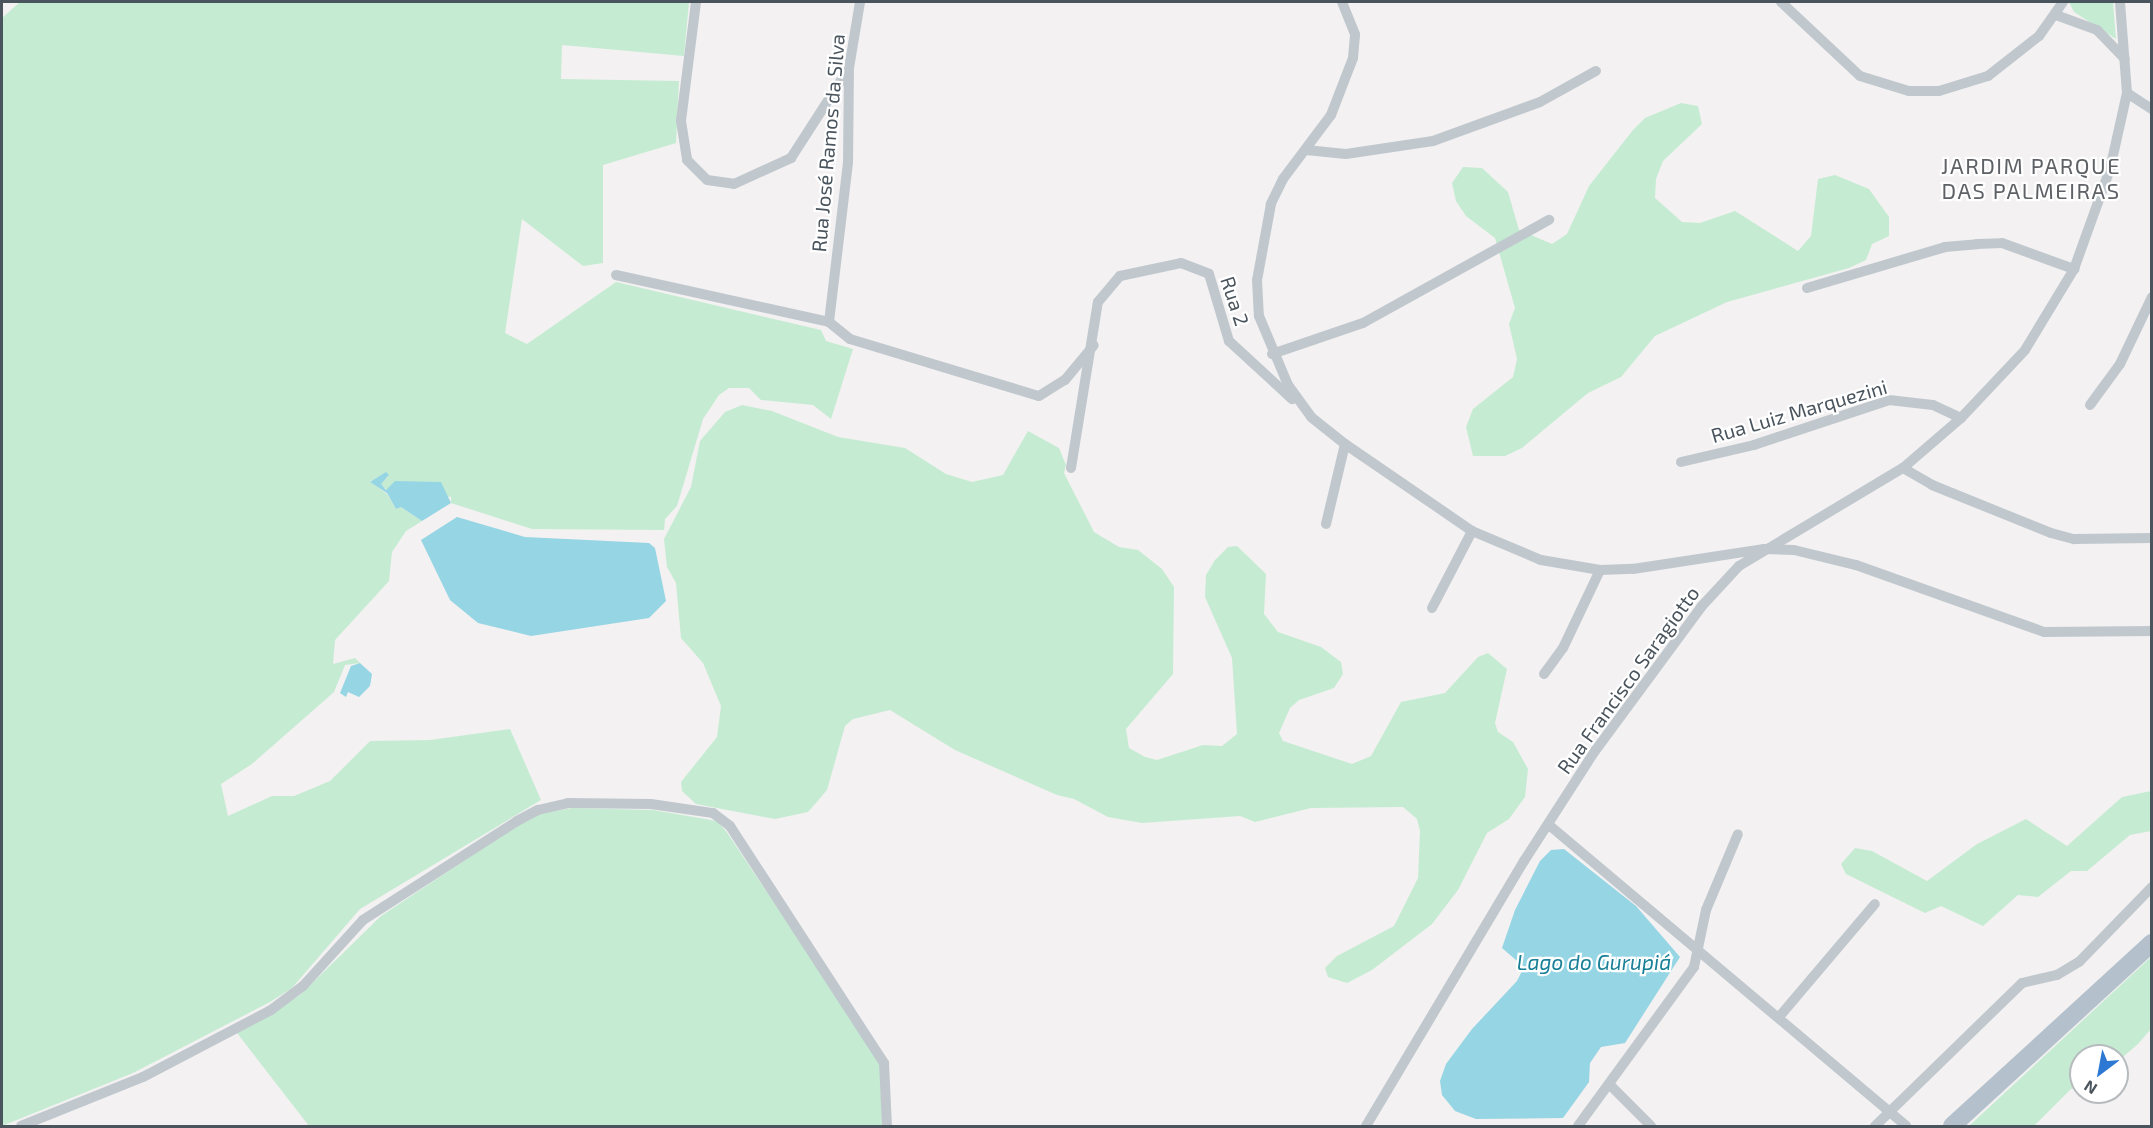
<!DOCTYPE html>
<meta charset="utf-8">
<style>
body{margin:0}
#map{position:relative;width:2153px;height:1128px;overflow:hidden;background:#f3f1f1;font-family:"Exo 2",sans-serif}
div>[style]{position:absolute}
.green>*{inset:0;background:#c5ecd3}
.water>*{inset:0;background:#96d5e4}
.minor>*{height:10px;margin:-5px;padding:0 5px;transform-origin:5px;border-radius:5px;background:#c0c8ce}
.primary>*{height:18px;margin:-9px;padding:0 9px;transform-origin:9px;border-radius:9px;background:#b4c1cc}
span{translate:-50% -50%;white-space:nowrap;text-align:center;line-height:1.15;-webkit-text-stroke:4.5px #fff;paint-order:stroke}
.street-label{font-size:20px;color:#4a545d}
.water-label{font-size:21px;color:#1a8098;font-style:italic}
.quarter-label{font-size:22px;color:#5e6165;letter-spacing:1.5px}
.frame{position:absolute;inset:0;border:3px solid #4a545d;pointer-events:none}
.north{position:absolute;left:2069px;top:1044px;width:60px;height:60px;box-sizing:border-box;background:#fff;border:2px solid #b7bbbe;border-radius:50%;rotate:212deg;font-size:16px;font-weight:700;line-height:24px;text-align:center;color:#4a545d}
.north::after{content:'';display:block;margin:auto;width:21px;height:27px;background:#2c78d3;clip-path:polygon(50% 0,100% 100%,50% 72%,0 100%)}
</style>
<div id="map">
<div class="green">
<div style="clip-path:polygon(20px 2px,689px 2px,684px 56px,562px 45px,561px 79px,679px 81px,676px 143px,603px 165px,603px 263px,583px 266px,522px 219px,505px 333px,527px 344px,616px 282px,821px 330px,826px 341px,853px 349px,831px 419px,813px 405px,761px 400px,749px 388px,729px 388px,719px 395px,703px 419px,677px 506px,665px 519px,664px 530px,532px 529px,451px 503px,451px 497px,387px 490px,380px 484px,389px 476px,370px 481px,387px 494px,396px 509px,401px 507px,422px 521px,406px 531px,392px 552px,389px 581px,335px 640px,333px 664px,355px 658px,360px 663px,345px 665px,334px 692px,252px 764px,221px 784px,228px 816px,272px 796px,294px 796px,330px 781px,370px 741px,430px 740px,510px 729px,541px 800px,360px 909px,292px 988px,270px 1002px,133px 1073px,2px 1126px,2px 18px)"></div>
<div style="clip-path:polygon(2069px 2px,2113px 2px,2116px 39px,2074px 12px)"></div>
<div style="clip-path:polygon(1681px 103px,1698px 106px,1702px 124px,1663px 161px,1656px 179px,1655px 198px,1682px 222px,1700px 223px,1735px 211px,1798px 251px,1811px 236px,1818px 179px,1835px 175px,1869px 189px,1889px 217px,1889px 236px,1872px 244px,1866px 260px,1849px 268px,1727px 302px,1655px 336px,1621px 377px,1588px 393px,1522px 448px,1505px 456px,1473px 456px,1466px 427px,1473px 409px,1513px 377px,1517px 359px,1509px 324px,1515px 308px,1495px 238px,1466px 216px,1456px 201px,1452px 183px,1463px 167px,1482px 168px,1508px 192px,1519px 230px,1552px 244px,1567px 234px,1589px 186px,1633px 130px,1645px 118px)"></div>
<div style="clip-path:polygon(742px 405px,772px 411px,838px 437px,905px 448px,946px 474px,972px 482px,1003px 475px,1028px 431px,1059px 448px,1066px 465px,1064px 473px,1094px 532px,1119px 547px,1138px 550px,1162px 569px,1174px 587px,1173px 674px,1126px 729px,1129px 748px,1145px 757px,1157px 760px,1203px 745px,1222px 746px,1237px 734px,1232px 658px,1205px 597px,1206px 575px,1215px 560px,1228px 547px,1237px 546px,1266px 574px,1264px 614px,1278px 632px,1321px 647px,1341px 662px,1343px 674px,1334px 688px,1299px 700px,1290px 708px,1279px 733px,1283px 741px,1352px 764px,1371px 756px,1401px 702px,1445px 693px,1478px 657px,1488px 653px,1507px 669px,1495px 723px,1498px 732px,1513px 742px,1528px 769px,1525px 797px,1509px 819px,1487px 833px,1458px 890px,1432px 924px,1372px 970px,1347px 983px,1328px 977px,1325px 968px,1337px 956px,1394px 926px,1418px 878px,1420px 831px,1417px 819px,1403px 807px,1311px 808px,1255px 822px,1240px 816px,1142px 823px,1108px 817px,1074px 799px,1057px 795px,955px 750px,890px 710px,853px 719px,845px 726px,827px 790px,808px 812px,775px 819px,696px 804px,682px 791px,681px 782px,717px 737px,721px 706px,703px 663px,681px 638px,676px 583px,667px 567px,664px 539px,691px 487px,700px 441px,725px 412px)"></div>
<div style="clip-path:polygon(2151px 791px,2151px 831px,2130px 835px,2087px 871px,2071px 871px,2038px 897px,2018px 895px,1983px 926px,1941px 906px,1925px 913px,1846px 874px,1841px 864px,1855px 848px,1872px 851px,1927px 881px,1977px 844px,2026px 819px,2067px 846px,2122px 797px)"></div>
<div style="clip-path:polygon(572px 808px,653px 810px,717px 821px,726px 831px,880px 1061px,882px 1126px,309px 1126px,237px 1033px,300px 995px,381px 916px,512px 829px,539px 814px)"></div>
<div style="clip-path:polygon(2151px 957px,2151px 1029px,2138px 1044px,2117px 1062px,2117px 1056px,2081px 1056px,2081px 1088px,2071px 1089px,2034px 1126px,1969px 1126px)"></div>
</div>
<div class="water">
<div style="clip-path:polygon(386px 472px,389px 475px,381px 484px,386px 490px,395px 481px,441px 482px,451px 503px,422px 521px,401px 507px,396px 509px,387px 493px,370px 482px)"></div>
<div style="clip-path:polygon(457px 517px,525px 537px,649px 543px,655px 548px,666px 601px,649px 618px,531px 636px,478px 623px,450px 600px,421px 540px)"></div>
<div style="clip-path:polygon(360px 663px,372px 674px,370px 686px,359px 697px,348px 692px,346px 697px,340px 693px,351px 666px)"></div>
<div style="clip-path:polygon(1564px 849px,1636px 906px,1680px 957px,1625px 1043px,1601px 1047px,1590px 1063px,1589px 1082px,1563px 1118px,1476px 1119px,1455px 1111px,1442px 1095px,1440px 1081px,1446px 1064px,1472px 1029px,1517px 981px,1524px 967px,1502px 948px,1515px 910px,1540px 861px,1551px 850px)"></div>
</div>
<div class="minor">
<div style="left:696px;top:2px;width:120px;rotate:97.2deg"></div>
<div style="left:681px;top:121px;width:39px;rotate:81deg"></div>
<div style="left:687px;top:160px;width:28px;rotate:45deg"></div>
<div style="left:707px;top:180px;width:27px;rotate:8deg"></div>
<div style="left:734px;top:184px;width:63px;rotate:-24.5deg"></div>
<div style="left:791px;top:158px;width:107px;rotate:-57.2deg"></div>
<div style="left:1342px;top:2px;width:35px;rotate:68deg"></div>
<div style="left:1355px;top:35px;width:23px;rotate:95deg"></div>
<div style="left:1353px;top:58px;width:61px;rotate:111.1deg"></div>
<div style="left:1331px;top:115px;width:80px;rotate:126.9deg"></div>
<div style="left:1283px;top:179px;width:28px;rotate:116deg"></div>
<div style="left:1271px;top:204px;width:77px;rotate:100.4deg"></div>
<div style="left:1257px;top:280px;width:36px;rotate:87deg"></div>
<div style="left:1259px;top:316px;width:75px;rotate:67.2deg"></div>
<div style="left:1288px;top:385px;width:39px;rotate:54deg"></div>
<div style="left:1311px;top:417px;width:43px;rotate:38.5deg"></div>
<div style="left:1345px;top:444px;width:154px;rotate:34.4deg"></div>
<div style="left:1472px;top:531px;width:75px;rotate:22.8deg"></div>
<div style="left:1541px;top:560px;width:60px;rotate:9.6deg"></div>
<div style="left:1600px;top:570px;width:33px;rotate:-2deg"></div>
<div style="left:1633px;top:569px;width:133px;rotate:-8.7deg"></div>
<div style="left:1764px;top:549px;width:30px;rotate:2deg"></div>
<div style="left:1794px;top:550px;width:64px;rotate:13.6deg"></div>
<div style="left:1856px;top:565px;width:200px;rotate:19.6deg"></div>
<div style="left:2044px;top:632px;width:108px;rotate:-0.5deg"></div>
<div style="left:1781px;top:2px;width:108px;rotate:43.1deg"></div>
<div style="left:1860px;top:76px;width:51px;rotate:17deg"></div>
<div style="left:1909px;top:91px;width:30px"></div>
<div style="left:1939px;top:91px;width:51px;rotate:-17deg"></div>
<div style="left:1988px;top:76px;width:65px;rotate:-38.1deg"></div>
<div style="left:2039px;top:36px;width:42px;rotate:-54.8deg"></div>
<div style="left:2056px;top:15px;width:44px;rotate:20.1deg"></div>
<div style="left:2097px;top:30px;width:40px;rotate:46deg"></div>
<div style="left:2127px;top:93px;width:30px;rotate:33deg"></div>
<div style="left:1306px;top:150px;width:40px;rotate:5.7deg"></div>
<div style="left:1346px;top:154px;width:88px;rotate:-8.5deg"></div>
<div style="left:1433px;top:141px;width:114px;rotate:-20deg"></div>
<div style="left:1540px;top:102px;width:64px;rotate:-29deg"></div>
<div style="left:616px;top:275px;width:218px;rotate:12.4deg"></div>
<div style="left:829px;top:322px;width:27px;rotate:39deg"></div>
<div style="left:850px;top:339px;width:197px;rotate:16.8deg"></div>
<div style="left:1039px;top:396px;width:31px;rotate:-32deg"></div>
<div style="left:1065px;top:380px;width:45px;rotate:-50.4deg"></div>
<div style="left:1807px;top:288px;width:144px;rotate:-16.5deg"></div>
<div style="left:1945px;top:247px;width:32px;rotate:-5deg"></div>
<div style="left:1977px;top:244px;width:25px;rotate:-2deg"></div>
<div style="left:2002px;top:243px;width:77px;rotate:19.9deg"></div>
<div style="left:829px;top:322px;width:161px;rotate:-83.2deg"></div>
<div style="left:848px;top:162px;width:94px;rotate:-89.4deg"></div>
<div style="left:849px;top:68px;width:67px;rotate:-80.5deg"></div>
<div style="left:1272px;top:354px;width:96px;rotate:-18.8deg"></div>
<div style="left:1363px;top:323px;width:213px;rotate:-29deg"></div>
<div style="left:2090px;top:405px;width:51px;rotate:-53.8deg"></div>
<div style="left:2120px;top:364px;width:74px;rotate:-64.5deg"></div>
<div style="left:1681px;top:462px;width:75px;rotate:-13.1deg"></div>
<div style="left:1754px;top:445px;width:142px;rotate:-18.4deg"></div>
<div style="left:1889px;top:400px;width:44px;rotate:6.5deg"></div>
<div style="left:1933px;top:405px;width:31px;rotate:25deg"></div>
<div style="left:1071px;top:468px;width:168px;rotate:-80.8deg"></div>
<div style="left:1098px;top:302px;width:34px;rotate:-50deg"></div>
<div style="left:1120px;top:276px;width:62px;rotate:-12deg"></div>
<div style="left:1181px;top:263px;width:30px;rotate:21deg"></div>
<div style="left:1209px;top:274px;width:70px;rotate:73.4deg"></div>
<div style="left:1229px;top:341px;width:86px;rotate:42.6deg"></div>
<div style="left:1903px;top:468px;width:34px;rotate:30deg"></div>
<div style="left:1932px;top:485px;width:128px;rotate:22deg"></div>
<div style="left:2051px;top:533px;width:24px;rotate:15deg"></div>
<div style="left:2074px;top:539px;width:78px;rotate:-0.7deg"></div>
<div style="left:1326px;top:524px;width:82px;rotate:-76.6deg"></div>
<div style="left:1432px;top:608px;width:87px;rotate:-62.5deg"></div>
<div style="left:1544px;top:674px;width:32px;rotate:-54deg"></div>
<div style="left:1563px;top:648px;width:86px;rotate:-64.6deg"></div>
<div style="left:1549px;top:825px;width:467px;rotate:40.1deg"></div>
<div style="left:1779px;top:1017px;width:148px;rotate:-49.7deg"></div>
<div style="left:1610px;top:1085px;width:58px;rotate:45deg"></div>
<div style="left:21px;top:1126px;width:131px;rotate:-21.9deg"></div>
<div style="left:143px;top:1077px;width:144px;rotate:-27.6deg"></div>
<div style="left:271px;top:1010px;width:40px;rotate:-37deg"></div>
<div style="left:303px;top:986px;width:89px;rotate:-47.7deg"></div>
<div style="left:363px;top:920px;width:183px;rotate:-32.7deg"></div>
<div style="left:517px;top:821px;width:24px;rotate:-28deg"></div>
<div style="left:538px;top:810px;width:31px;rotate:-13deg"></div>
<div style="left:568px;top:803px;width:83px;rotate:0.7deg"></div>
<div style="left:651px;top:804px;width:63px;rotate:8.3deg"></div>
<div style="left:713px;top:813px;width:21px;rotate:37deg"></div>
<div style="left:730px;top:826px;width:283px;rotate:57deg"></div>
<div style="left:884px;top:1063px;width:63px;rotate:87.3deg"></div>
<div style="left:1366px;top:1126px;width:309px;rotate:-59.2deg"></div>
<div style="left:1524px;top:861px;width:131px;rotate:-57.2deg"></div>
<div style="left:1595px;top:751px;width:179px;rotate:-53.6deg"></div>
<div style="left:1701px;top:607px;width:56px;rotate:-47.2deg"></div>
<div style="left:1739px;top:566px;width:191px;rotate:-30.9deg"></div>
<div style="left:1903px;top:468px;width:77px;rotate:-40.8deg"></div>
<div style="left:1961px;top:418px;width:93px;rotate:-46.7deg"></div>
<div style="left:2025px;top:350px;width:95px;rotate:-58.8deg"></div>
<div style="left:2074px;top:269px;width:106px;rotate:-70.2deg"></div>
<div style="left:2110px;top:169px;width:78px;rotate:-77.4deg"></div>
<div style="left:2127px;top:93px;width:91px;rotate:-94.4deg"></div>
<div style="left:1578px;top:1126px;width:197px;rotate:-53.9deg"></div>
<div style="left:1694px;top:967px;width:58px;rotate:-78.1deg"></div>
<div style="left:1706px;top:910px;width:82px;rotate:-67.2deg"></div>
<div style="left:1875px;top:1126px;width:205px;rotate:-44.2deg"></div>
<div style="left:2022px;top:983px;width:36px;rotate:-13deg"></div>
<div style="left:2057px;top:975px;width:26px;rotate:-31deg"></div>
<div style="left:2079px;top:962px;width:105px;rotate:-45.8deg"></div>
</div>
<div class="primary">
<div style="left:1952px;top:1126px;width:271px;rotate:-42.5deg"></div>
</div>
<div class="street-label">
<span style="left:828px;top:143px;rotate:-85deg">Rua José Ramos da Silva</span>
<span style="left:1235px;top:301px;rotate:72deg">Rua 2</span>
<span style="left:1799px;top:411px;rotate:-16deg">Rua Luiz Marquezini</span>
<span style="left:1628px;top:680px;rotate:-54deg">Rua Francisco Saragiotto</span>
</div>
<div class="water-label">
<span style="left:1594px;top:962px">Lago do Gurupiá</span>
</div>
<div class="quarter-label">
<span style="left:2031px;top:178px">JARDIM PARQUE<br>DAS PALMEIRAS</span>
</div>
<div class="frame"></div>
<div class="north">N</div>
</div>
